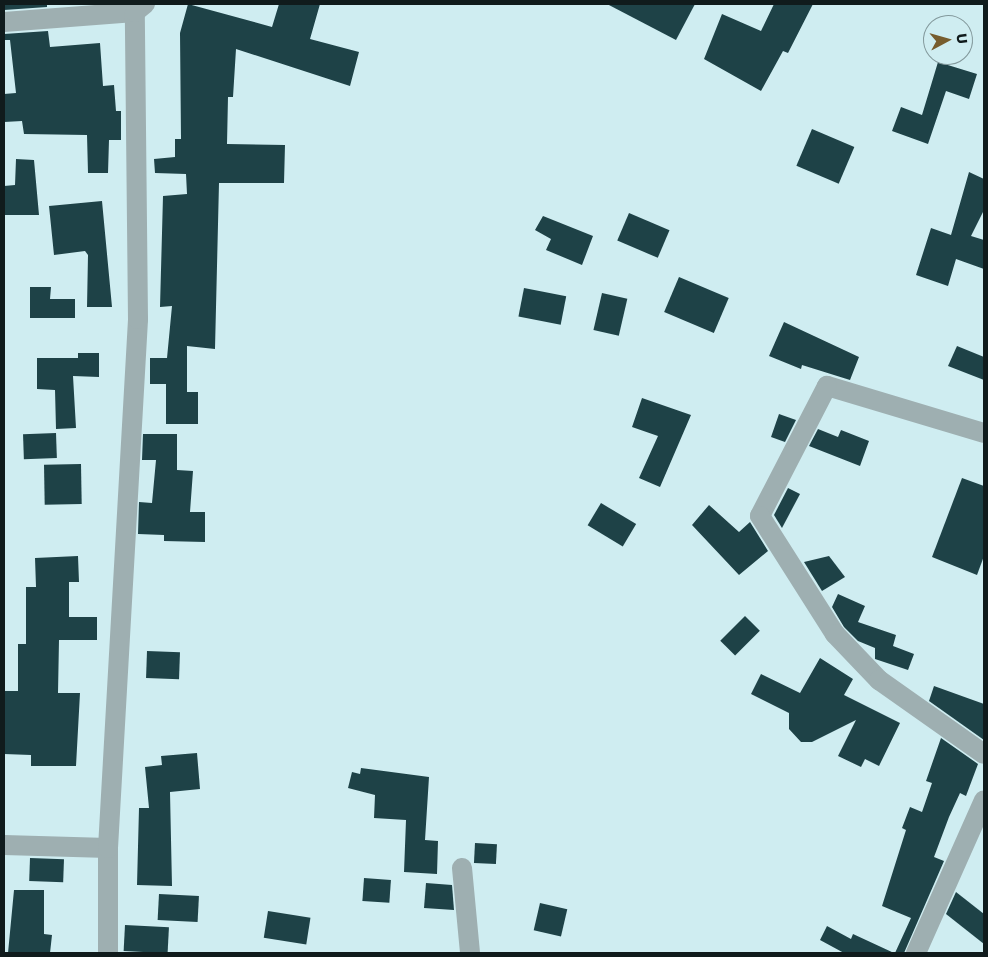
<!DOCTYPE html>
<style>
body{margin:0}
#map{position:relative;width:988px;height:957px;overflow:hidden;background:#cfedf1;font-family:"Golos Text",sans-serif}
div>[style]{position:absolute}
.building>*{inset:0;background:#1e4247;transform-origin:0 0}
.minor>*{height:20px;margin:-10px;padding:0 10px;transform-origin:10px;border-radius:10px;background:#9eafb1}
span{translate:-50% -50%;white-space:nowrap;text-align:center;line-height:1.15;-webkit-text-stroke:5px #cfedf1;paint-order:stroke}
.frame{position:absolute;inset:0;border:5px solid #101b1c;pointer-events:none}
.north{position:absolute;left:923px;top:15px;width:50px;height:50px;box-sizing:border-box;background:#cfedf1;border:1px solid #83999c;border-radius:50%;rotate:84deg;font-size:14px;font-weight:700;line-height:20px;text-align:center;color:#101b1c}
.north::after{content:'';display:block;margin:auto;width:18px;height:22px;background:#775d2e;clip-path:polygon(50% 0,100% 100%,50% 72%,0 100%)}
</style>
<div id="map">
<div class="building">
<div style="clip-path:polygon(4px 4px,47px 4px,47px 7px,4px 10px)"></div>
<div style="clip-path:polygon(188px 4px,272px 27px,279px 4px,320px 4px,310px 39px,359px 52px,350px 86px,236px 49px,233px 97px,228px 97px,227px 144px,285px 145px,284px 183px,219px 183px,215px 349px,187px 346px,187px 392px,198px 392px,198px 424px,166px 424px,166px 384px,150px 384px,150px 358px,167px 358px,172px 306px,160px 307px,163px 196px,187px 194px,186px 174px,155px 173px,154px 159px,175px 157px,175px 139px,181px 139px,180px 33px)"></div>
<div style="clip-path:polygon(607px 4px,695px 4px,676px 40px)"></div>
<div style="clip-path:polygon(774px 4px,813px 4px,788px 53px,783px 51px,761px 91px,704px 59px,722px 14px,761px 31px)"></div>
<div style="clip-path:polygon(48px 31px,50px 47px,100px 43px,103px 86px,114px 85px,116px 111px,121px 111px,121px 140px,109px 140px,108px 173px,88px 173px,87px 135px,24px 134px,22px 121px,4px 122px,4px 94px,16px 93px,10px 40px,4px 40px,4px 34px)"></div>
<div style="clip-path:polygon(938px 62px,977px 74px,969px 99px,946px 91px,928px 144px,892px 131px,901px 107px,922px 115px)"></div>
<div style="left:812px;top:129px;width:46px;height:40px;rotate:23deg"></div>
<div style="clip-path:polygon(16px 159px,34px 160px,39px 215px,4px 215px,4px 186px,15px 185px)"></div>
<div style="clip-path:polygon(969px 172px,984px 179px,984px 210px,971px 236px,984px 240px,984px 269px,956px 259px,948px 286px,916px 275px,931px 228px,951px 235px)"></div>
<div style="clip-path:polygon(102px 201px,112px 307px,87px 307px,88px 255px,85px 251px,54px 255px,49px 206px)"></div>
<div style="left:629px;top:213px;width:44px;height:30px;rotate:23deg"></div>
<div style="clip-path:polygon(543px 216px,593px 236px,582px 265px,546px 250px,551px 239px,535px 230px)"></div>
<div style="left:679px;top:277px;width:54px;height:38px;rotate:23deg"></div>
<div style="clip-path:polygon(30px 287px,51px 287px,50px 299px,75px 299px,75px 318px,30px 318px)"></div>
<div style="left:524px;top:288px;width:43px;height:29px;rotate:11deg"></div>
<div style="left:602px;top:293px;width:26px;height:38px;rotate:13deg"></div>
<div style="clip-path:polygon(784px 322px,859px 357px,850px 380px,802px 365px,801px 369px,769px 356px)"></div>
<div style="clip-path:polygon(957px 346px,984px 357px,984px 380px,948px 366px)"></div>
<div style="clip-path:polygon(78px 353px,99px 353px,99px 377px,73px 376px,76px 428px,56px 429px,55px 390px,37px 389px,37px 358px,78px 358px)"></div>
<div style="clip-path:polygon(642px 398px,691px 415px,660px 487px,639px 478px,658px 436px,632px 427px)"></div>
<div style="clip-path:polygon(779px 414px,796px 420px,785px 442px,771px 437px)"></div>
<div style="clip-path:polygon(818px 429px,838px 437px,841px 430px,869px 441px,860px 466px,809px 446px)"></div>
<div style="left:56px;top:433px;width:25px;height:33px;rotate:88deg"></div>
<div style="clip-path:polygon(143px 434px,177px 434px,177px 470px,193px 471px,190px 512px,205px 512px,205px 542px,164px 541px,164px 535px,138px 534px,139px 502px,152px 503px,156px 460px,142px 460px)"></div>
<div style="left:81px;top:464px;width:40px;height:37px;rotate:89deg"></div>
<div style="clip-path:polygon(962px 478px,984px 486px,984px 556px,977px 575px,932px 557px)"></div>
<div style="clip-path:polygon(788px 488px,800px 494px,782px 528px,774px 515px)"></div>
<div style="left:601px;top:503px;width:41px;height:26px;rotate:31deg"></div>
<div style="clip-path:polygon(709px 505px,739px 532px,750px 522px,768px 551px,739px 575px,692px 525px)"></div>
<div style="clip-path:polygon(78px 556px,79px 582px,69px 582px,69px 617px,97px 617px,97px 640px,59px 640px,58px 693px,80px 693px,76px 766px,31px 766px,31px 755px,4px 754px,4px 691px,18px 691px,18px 644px,26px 644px,26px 587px,36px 587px,35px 558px)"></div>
<div style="clip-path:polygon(829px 556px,845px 577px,822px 591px,804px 562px)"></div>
<div style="clip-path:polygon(838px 594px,865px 606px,858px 622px,896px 635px,893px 646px,914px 654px,908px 670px,875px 659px,875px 648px,858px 641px,844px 627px,832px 607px)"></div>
<div style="left:745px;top:616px;width:21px;height:35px;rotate:45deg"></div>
<div style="left:147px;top:651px;width:33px;height:27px;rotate:2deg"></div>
<div style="clip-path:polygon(820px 658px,853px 679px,844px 695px,900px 723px,879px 766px,865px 759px,861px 767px,838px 756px,856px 720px,812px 742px,801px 742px,789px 729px,789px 713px,751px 694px,761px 674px,800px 693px)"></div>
<div style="clip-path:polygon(934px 686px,984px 704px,984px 740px,929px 701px)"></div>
<div style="clip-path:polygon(941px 738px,978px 764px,966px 796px,960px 793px,949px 817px,934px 857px,944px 861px,904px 953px,895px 953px,911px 918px,882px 906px,906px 830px,902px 828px,910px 807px,922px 812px,932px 783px,926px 781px)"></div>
<div style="clip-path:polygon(197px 753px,200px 789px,170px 792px,172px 886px,137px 885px,139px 808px,149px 808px,145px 767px,162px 765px,161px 756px)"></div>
<div style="clip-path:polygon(361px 768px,429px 777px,425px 840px,438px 841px,437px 874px,404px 872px,406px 820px,374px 818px,375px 795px,348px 788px,352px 772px,360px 774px)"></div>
<div style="left:475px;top:843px;width:22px;height:20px;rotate:3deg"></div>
<div style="left:30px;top:858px;width:34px;height:23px;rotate:2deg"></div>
<div style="left:364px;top:878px;width:27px;height:23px;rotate:4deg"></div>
<div style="clip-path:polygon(426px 883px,452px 885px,454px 910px,424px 908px)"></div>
<div style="clip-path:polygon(14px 890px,44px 890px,44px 934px,52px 935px,50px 953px,8px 953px)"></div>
<div style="clip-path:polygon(956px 892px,984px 914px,984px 944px,946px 914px)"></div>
<div style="left:159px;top:894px;width:40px;height:26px;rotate:3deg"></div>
<div style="left:540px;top:903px;width:28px;height:28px;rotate:13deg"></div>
<div style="left:268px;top:911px;width:43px;height:27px;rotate:9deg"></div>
<div style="left:125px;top:925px;width:44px;height:26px;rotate:3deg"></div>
<div style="clip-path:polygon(827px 926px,851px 939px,853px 934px,894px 953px,844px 953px,820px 940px)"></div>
</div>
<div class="minor">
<div style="left:4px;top:22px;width:131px;rotate:-4.4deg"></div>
<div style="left:984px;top:433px;width:164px;rotate:-163.3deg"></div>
<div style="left:827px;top:386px;width:146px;rotate:117.3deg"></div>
<div style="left:760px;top:516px;width:140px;rotate:57.6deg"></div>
<div style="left:835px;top:634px;width:64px;rotate:46.3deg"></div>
<div style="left:879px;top:680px;width:128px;rotate:35.2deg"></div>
<div style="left:4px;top:845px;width:104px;rotate:1.7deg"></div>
<div style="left:462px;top:868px;width:85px;rotate:84.6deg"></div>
<div style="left:108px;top:953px;width:105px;rotate:-90deg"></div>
<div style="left:108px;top:848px;width:530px;rotate:-86.75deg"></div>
<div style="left:138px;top:319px;width:307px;rotate:-90.6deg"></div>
<div style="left:135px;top:12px;width:13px;rotate:-39deg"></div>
<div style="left:916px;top:953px;width:167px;rotate:-66deg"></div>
</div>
<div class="frame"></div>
<div class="north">U</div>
</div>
